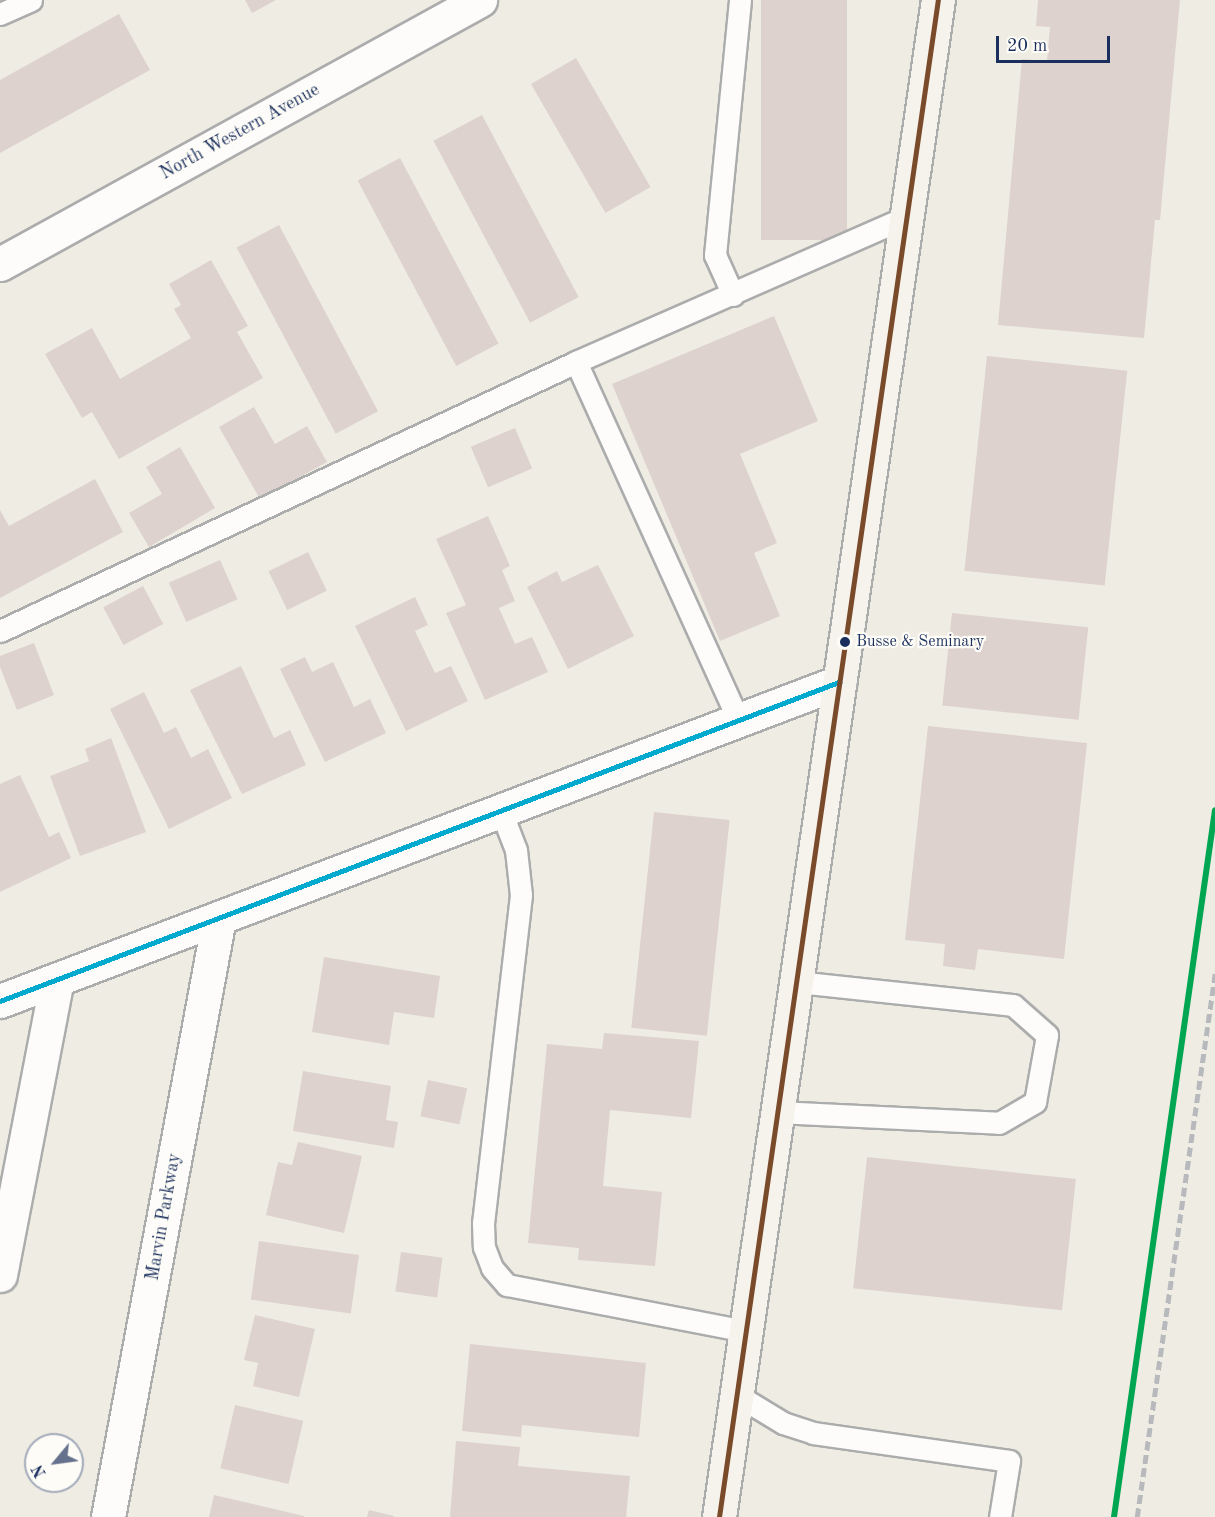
<!DOCTYPE html>
<style>
body{margin:0}
#map{position:relative;width:1215px;height:1517px;overflow:hidden;background:#efece3;font-family:"Old Standard TT",serif}
div>[style]{position:absolute}
.building>*{inset:0;background:#ddd2cd;transform-origin:0 0}
.roads{filter:drop-shadow(2px 0 #abacac) drop-shadow(-2px 0 #abacac) drop-shadow(0 2px #abacac) drop-shadow(0 -2px #abacac)}
.lane>*{height:21px;margin:-10.5px;padding:0 10.5px;transform-origin:10.5px;border-radius:10.5px;background:#fdfcfb}
.street>*{height:33px;margin:-16.5px;padding:0 16.5px;transform-origin:16.5px;border-radius:16.5px;background:#fdfcfb}
.secondary>*{height:33px;margin:-16.5px;padding:0 16.5px;transform-origin:16.5px;border-radius:16.5px;background:#f6f2ec}
.rail>*{height:4.5px;margin-top:-2.25px;transform-origin:0;background:repeating-linear-gradient(90deg,#b7b9bd 0 9px,transparent 0 13.5px)}
.bus-1>*{height:4.5px;margin:-2.25px;padding:0 2.25px;transform-origin:2.25px;border-radius:2.25px;background:#00a9ce}
.bus-2>*{height:4.5px;margin:-2.25px;padding:0 2.25px;transform-origin:2.25px;border-radius:2.25px;background:#7a4b2a}
.rail-1>*{height:6px;margin:-3px;padding:0 3px;transform-origin:3px;border-radius:3px;background:#00a651}
.dots>*{width:16px;height:16px;translate:-50% -50%;box-sizing:border-box;border:3px solid #fdfcf7;border-radius:50%}
span{translate:-50% -50%;white-space:nowrap;text-align:center;line-height:1.15;-webkit-text-stroke:4.5px #fdfcf7;paint-order:stroke}
.bus-label{font-size:16px;color:#1b2f5e}
.left{translate:0 -50%;text-align:left}
.street-label{font-size:18px;color:#1b2f5e}
.north{position:absolute;left:24px;top:1433px;width:60px;height:60px;box-sizing:border-box;background:#fdfcf7;border:2px solid #a3aaba;border-radius:50%;rotate:241deg;font-size:16px;font-weight:700;line-height:24px;text-align:center;color:#1b2f5e}
.north::after{content:'';display:block;margin:auto;width:21px;height:27px;background:#65718d;clip-path:polygon(50% 0,100% 100%,50% 72%,0 100%)}
.scale{position:absolute;left:996px;top:36px;width:114px;height:27px;box-sizing:border-box;border:3px solid #1b2f5e;border-top:0;padding-left:8px;font-size:18px;line-height:21px;white-space:nowrap;color:#1b2f5e;-webkit-text-stroke:4px #fdfcf7;paint-order:stroke}
</style>
<div id="map">
<div class="building">
<div style="clip-path:polygon(245px 0,276px 0,252px 13px)"></div>
<div style="left:761px;top:0;width:86px;height:240px"></div>
<div style="clip-path:polygon(1038px 0,1180px 0,1160px 220px,1155px 220px,1144px 338px,998px 325px,1022px 59px,1047px 61px,1050px 27px,1036px 26px)"></div>
<div style="clip-path:polygon(119px 14px,150px 70px,0 153px,0 80px)"></div>
<div style="left:576px;top:58px;width:149px;height:52px;rotate:60deg"></div>
<div style="left:482px;top:115px;width:206px;height:55px;rotate:62deg"></div>
<div style="left:400px;top:158px;width:210px;height:48px;rotate:62deg"></div>
<div style="left:279px;top:225px;width:211px;height:48px;rotate:62deg"></div>
<div style="clip-path:polygon(211px 260px,248px 326px,237px 332px,263px 378px,119px 459px,92px 412px,82px 418px,45px 354px,92px 328px,120px 379px,191px 338px,174px 309px,181px 305px,169px 284px)"></div>
<div style="clip-path:polygon(774px 316px,818px 421px,740px 454px,777px 543px,754px 553px,780px 616px,720px 641px,612px 384px)"></div>
<div style="left:987px;top:356px;width:141px;height:216px;rotate:6deg"></div>
<div style="clip-path:polygon(254px 407px,275px 444px,307px 426px,327px 462px,260px 499px,219px 427px)"></div>
<div style="left:515px;top:428px;width:44px;height:48px;rotate:67deg"></div>
<div style="clip-path:polygon(180px 447px,215px 508px,149px 547px,129px 513px,162px 494px,146px 467px)"></div>
<div style="clip-path:polygon(95px 479px,123px 532px,0 598px,0 510px,9px 526px)"></div>
<div style="clip-path:polygon(488px 516px,510px 566px,502px 570px,515px 601px,499px 608px,515px 644px,532px 637px,548px 672px,485px 700px,446px 613px,466px 605px,436px 539px)"></div>
<div style="left:308px;top:552px;width:43px;height:44px;rotate:64deg"></div>
<div style="left:220px;top:560px;width:43px;height:56px;rotate:66deg"></div>
<div style="clip-path:polygon(598px 565px,634px 636px,568px 669px,527px 587px,557px 571px,562px 582px)"></div>
<div style="left:143px;top:586px;width:43px;height:45px;rotate:62deg"></div>
<div style="clip-path:polygon(415px 597px,428px 625px,415px 631px,435px 673px,451px 666px,468px 701px,406px 731px,355px 626px)"></div>
<div style="left:952px;top:613px;width:137px;height:93px;rotate:6deg"></div>
<div style="clip-path:polygon(34px 643px,54px 695px,17px 710px,0 667px,0 656px)"></div>
<div style="clip-path:polygon(305px 657px,312px 672px,333px 662px,354px 707px,370px 699px,386px 733px,325px 762px,280px 669px)"></div>
<div style="clip-path:polygon(241px 666px,274px 738px,290px 730px,306px 765px,242px 794px,190px 690px)"></div>
<div style="clip-path:polygon(144px 692px,164px 733px,176px 727px,191px 758px,208px 749px,232px 798px,169px 829px,110px 709px)"></div>
<div style="clip-path:polygon(928px 726px,1087px 743px,1064px 959px,978px 949px,975px 970px,943px 966px,945px 944px,905px 940px)"></div>
<div style="clip-path:polygon(111px 738px,146px 832px,80px 856px,50px 776px,89px 761px,85px 749px)"></div>
<div style="clip-path:polygon(20px 775px,49px 837px,59px 832px,71px 858px,0 892px,0 784px)"></div>
<div style="left:654px;top:812px;width:76px;height:217px;rotate:6deg"></div>
<div style="clip-path:polygon(324px 957px,440px 976px,434px 1018px,394px 1012px,389px 1045px,312px 1032px)"></div>
<div style="clip-path:polygon(604px 1033px,699px 1041px,691px 1118px,610px 1110px,603px 1186px,662px 1192px,655px 1266px,578px 1260px,579px 1248px,528px 1243px,547px 1044px,602px 1049px)"></div>
<div style="clip-path:polygon(303px 1071px,391px 1086px,386px 1120px,398px 1122px,394px 1148px,293px 1131px)"></div>
<div style="left:428px;top:1080px;width:40px;height:37px;rotate:12deg"></div>
<div style="clip-path:polygon(298px 1142px,362px 1156px,344px 1233px,266px 1215px,278px 1162px,292px 1165px)"></div>
<div style="left:867px;top:1157px;width:210px;height:132px;rotate:6deg"></div>
<div style="left:259px;top:1241px;width:101px;height:59px;rotate:8deg"></div>
<div style="left:401px;top:1252px;width:42px;height:40px;rotate:8deg"></div>
<div style="clip-path:polygon(255px 1315px,315px 1329px,299px 1397px,253px 1386px,258px 1363px,244px 1360px)"></div>
<div style="clip-path:polygon(470px 1344px,646px 1363px,639px 1437px,522px 1425px,521px 1437px,462px 1431px)"></div>
<div style="left:235px;top:1405px;width:70px;height:65px;rotate:13deg"></div>
<div style="clip-path:polygon(456px 1441px,520px 1447px,518px 1466px,630px 1476px,626px 1517px,450px 1517px)"></div>
<div style="clip-path:polygon(214px 1495px,304px 1516px,304px 1517px,209px 1517px)"></div>
<div style="clip-path:polygon(369px 1510px,394px 1516px,394px 1517px,367px 1517px)"></div>
</div>
<div class="roads">
<div class="lane">
<div style="left:0;top:14px;width:34px;rotate:-24deg"></div>
<div style="left:733px;top:295px;width:44px;rotate:-114.2deg"></div>
<div style="left:715px;top:255px;width:256px;rotate:-84.4deg"></div>
<div style="left:576px;top:362px;width:394px;rotate:65.6deg"></div>
<div style="left:0;top:631px;width:636px;rotate:-25.03deg"></div>
<div style="left:576px;top:362px;width:361px;rotate:-23.7deg"></div>
<div style="left:501px;top:811px;width:42px;rotate:69deg"></div>
<div style="left:516px;top:850px;width:45px;rotate:83.7deg"></div>
<div style="left:521px;top:895px;width:330px;rotate:96.6deg"></div>
<div style="left:483px;top:1223px;width:24px;rotate:88deg"></div>
<div style="left:484px;top:1247px;width:22px;rotate:69deg"></div>
<div style="left:492px;top:1268px;width:23px;rotate:49deg"></div>
<div style="left:507px;top:1285px;width:243px;rotate:10.9deg"></div>
<div style="left:777px;top:1112px;width:222px;rotate:2.8deg"></div>
<div style="left:999px;top:1123px;width:42px;rotate:-30.3deg"></div>
<div style="left:1035px;top:1102px;width:68px;rotate:-79.8deg"></div>
<div style="left:1047px;top:1035px;width:45px;rotate:-138.6deg"></div>
<div style="left:1013px;top:1005px;width:217px;rotate:-173.9deg"></div>
<div style="left:737px;top:1395px;width:54px;rotate:31.3deg"></div>
<div style="left:783px;top:1423px;width:32px;rotate:18deg"></div>
<div style="left:813px;top:1433px;width:198px;rotate:8.1deg"></div>
<div style="left:1009px;top:1461px;width:57px;rotate:99.1deg"></div>
</div>
<div class="street">
<div style="left:0;top:264px;width:548px;rotate:-28.81deg"></div>
<div style="left:0;top:1001px;width:898px;rotate:-20.82deg"></div>
<div style="left:0;top:1275px;width:300px;rotate:-79.1deg"></div>
<div style="left:108px;top:1517px;width:609px;rotate:-79.5deg"></div>
</div>
<div class="secondary">
<div style="left:719px;top:1517px;width:1533px;rotate:-81.79deg"></div>
</div>
</div>
<div class="rail">
<div style="left:1137px;top:1517px;width:549px;rotate:-81.83deg"></div>
</div>
<div class="bus-1">
<div style="left:0;top:1001px;width:898px;rotate:-20.82deg"></div>
</div>
<div class="bus-2">
<div style="left:719px;top:1517px;width:1533px;rotate:-81.79deg"></div>
</div>
<div class="rail-1">
<div style="left:1114px;top:1517px;width:714px;rotate:-81.87deg"></div>
</div>
<div class="dots">
<div style="left:845px;top:642px;background:#1b2f5e"></div>
</div>
<div class="bus-label">
<span class="left" style="left:856px;top:642px">Busse &amp; Seminary</span>
</div>
<div class="street-label">
<span style="left:240px;top:132px;rotate:-29deg">North Western Avenue</span>
<span style="left:164px;top:1217px;rotate:-80deg">Marvin Parkway</span>
</div>
<div class="north">N</div>
<div class="scale">20 m</div>
</div>
